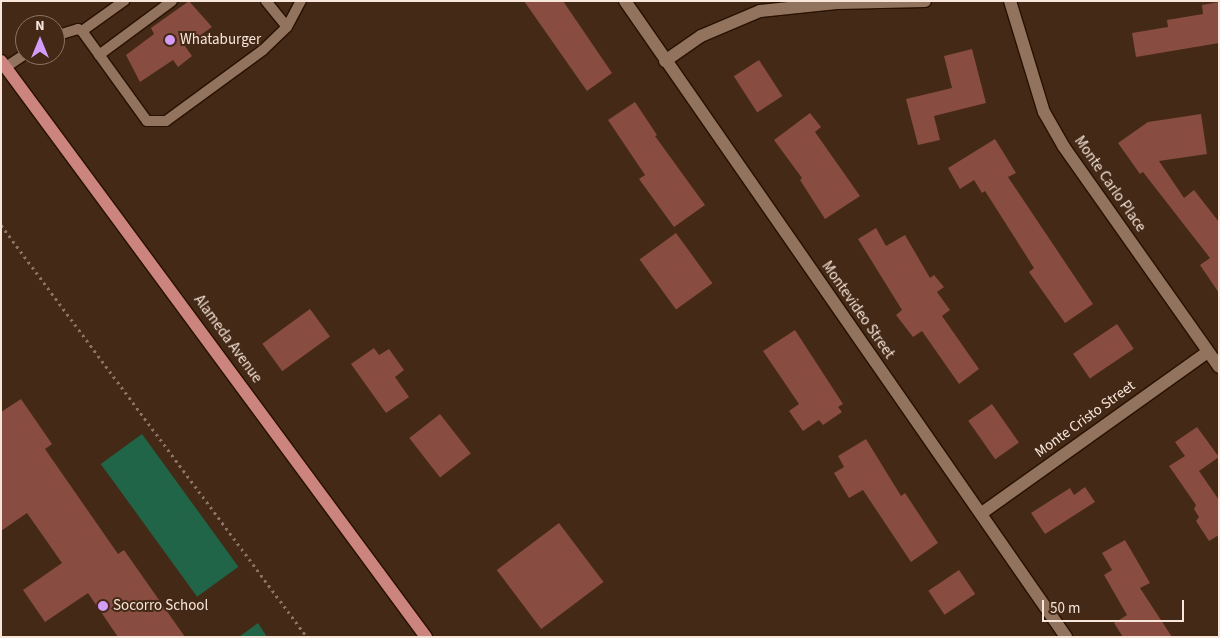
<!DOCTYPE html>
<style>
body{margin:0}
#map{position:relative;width:1220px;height:638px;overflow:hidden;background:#432916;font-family:"Source Sans 3",sans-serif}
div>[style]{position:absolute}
.green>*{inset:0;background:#206547;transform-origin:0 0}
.building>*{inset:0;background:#894c40;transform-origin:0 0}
.path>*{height:3px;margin-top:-1.5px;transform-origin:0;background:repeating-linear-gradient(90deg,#8b7464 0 2.5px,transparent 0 6.5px)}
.roads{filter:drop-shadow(1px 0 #281101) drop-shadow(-1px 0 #281101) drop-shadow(0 1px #281101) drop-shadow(0 -1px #281101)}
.service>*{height:10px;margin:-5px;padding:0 5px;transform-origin:5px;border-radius:5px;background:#91735e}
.minor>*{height:12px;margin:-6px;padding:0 6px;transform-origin:6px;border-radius:6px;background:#91735e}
.primary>*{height:12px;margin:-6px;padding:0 6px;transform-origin:6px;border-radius:6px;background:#cc847e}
.dots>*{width:14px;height:14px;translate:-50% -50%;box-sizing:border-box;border:2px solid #432916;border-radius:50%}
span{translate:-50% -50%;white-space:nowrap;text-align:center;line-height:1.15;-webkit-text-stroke:4px #432916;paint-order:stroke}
.poi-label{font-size:15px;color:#f8e6db}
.left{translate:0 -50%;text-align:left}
.street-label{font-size:15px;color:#f8e6db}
.frame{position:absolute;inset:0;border:2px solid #f8e6db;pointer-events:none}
.north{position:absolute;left:15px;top:15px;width:50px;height:50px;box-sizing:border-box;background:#432916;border:1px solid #8b7565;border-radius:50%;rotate:0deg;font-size:14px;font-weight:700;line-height:20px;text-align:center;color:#f8e6db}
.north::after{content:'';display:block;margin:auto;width:18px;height:22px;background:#d39cfd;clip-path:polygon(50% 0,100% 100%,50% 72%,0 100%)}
.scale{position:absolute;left:1042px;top:600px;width:142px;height:22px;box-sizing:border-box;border:2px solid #f8e6db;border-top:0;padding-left:6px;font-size:15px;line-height:18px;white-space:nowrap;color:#f8e6db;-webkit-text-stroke:4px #432916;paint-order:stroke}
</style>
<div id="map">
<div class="green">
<div style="left:142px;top:434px;width:164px;height:51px;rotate:54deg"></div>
<div style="clip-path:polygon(258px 623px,267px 637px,239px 637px)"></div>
</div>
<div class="building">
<div style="clip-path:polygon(189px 1px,212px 27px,185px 46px,192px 56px,178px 67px,173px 60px,140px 82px,126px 55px,154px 34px,151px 28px)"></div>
<div style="clip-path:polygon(524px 1px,563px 1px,612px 73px,587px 91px)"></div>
<div style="clip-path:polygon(1219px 2px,1219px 43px,1136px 57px,1132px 33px,1168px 27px,1167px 20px,1203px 14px,1202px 5px)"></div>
<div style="clip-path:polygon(972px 49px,986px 103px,934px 116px,940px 140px,918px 145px,906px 99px,952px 88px,944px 56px)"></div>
<div style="left:759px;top:60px;width:43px;height:30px;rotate:57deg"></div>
<div style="clip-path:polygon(635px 102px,657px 135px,655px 136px,705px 205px,674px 227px,639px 179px,645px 175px,608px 120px)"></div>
<div style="clip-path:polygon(810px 113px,821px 127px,815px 132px,860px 196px,825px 219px,800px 180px,802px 178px,774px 140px)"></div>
<div style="clip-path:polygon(1201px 114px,1207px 154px,1159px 161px,1184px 198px,1194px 190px,1219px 222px,1219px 293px,1200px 265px,1210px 258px,1143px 172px,1140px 174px,1118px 143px,1148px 122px)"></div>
<div style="clip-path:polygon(995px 139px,1016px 173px,1008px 177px,1093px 304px,1065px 323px,1029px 272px,1034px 268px,985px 191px,982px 193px,974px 180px,960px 189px,948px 168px)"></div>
<div style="clip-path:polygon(876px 228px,886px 246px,905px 235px,930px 278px,934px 275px,944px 287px,937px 292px,950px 310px,942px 316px,979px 369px,959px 384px,922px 331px,913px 337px,896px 315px,902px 310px,858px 239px)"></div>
<div style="left:676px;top:233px;width:62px;height:45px;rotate:54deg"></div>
<div style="left:310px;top:309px;width:34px;height:59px;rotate:54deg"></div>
<div style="left:1117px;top:324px;width:30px;height:53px;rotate:56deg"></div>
<div style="clip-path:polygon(795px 330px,843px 404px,838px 407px,842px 412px,823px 425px,819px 420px,803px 431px,789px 411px,799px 404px,763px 351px)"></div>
<div style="clip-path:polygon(374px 348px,379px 355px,389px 349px,404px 370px,395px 377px,409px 397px,386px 413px,351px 364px)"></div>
<div style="clip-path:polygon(21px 399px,52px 444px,45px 449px,118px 554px,124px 550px,185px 637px,118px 637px,88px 593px,45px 622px,23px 590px,62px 563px,27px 513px,1px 531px,1px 412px)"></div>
<div style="left:992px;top:404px;width:47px;height:29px;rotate:55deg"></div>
<div style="left:440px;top:414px;width:50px;height:39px;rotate:52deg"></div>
<div style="clip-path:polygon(1197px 427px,1219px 457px,1199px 471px,1219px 500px,1219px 535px,1209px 541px,1196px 521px,1199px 517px,1194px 509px,1196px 505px,1169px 466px,1185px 456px,1175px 442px)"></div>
<div style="clip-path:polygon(866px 439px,901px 496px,905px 493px,938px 543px,911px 562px,863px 490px,849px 498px,834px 473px,844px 467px,838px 456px)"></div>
<div style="clip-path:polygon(1085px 487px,1095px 502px,1045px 534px,1031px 513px,1070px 488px,1074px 495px)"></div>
<div style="left:559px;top:523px;width:74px;height:78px;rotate:53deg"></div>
<div style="clip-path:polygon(1125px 540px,1150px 583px,1140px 588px,1172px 637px,1123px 637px,1114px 623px,1127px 615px,1104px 575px,1112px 570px,1102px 553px)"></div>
<div style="left:959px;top:570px;width:29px;height:37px;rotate:56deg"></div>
</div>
<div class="path">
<div style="left:1px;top:225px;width:513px;rotate:53.4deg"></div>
</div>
<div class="roads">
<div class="service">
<div style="left:266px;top:1px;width:33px;rotate:51deg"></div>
<div style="left:82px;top:31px;width:52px;rotate:-35.5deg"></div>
<div style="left:55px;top:36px;width:24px;rotate:-17deg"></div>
<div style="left:78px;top:29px;width:4px;rotate:27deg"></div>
<div style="left:82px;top:31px;width:111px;rotate:54.2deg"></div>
<div style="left:147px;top:121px;width:19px"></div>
<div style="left:166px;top:121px;width:120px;rotate:-36.2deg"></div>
<div style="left:263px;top:50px;width:33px;rotate:-44deg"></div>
<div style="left:287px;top:27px;width:30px;rotate:-62deg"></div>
<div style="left:99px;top:55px;width:91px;rotate:-36.5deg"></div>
<div style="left:6px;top:67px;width:23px;rotate:-34deg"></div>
</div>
<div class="minor">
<div style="left:625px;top:1px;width:774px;rotate:55.26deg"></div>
<div style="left:1010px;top:1px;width:116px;rotate:73deg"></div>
<div style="left:1044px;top:112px;width:40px;rotate:60.3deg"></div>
<div style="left:1064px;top:147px;width:269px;rotate:54.8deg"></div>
<div style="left:665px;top:61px;width:44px;rotate:-34.8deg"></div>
<div style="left:701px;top:36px;width:64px;rotate:-23deg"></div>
<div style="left:760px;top:11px;width:77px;rotate:-5.9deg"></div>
<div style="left:837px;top:3px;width:88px;rotate:-1.3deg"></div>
<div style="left:982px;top:513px;width:277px;rotate:-35.5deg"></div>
</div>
<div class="primary">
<div style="left:1px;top:61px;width:716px;rotate:53.58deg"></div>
</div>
</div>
<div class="dots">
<div style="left:170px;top:40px;background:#d39cfd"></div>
<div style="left:103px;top:606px;background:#d39cfd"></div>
</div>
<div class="poi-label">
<span class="left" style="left:180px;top:40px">Whataburger</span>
<span class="left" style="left:113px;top:606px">Socorro School</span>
</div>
<div class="street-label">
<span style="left:1110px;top:184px;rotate:55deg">Monte Carlo Place</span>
<span style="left:858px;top:310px;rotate:55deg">Montevideo Street</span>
<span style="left:228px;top:339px;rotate:54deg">Alameda Avenue</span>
<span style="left:1085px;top:419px;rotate:-36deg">Monte Cristo Street</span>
</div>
<div class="frame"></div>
<div class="north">N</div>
<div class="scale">50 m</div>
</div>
